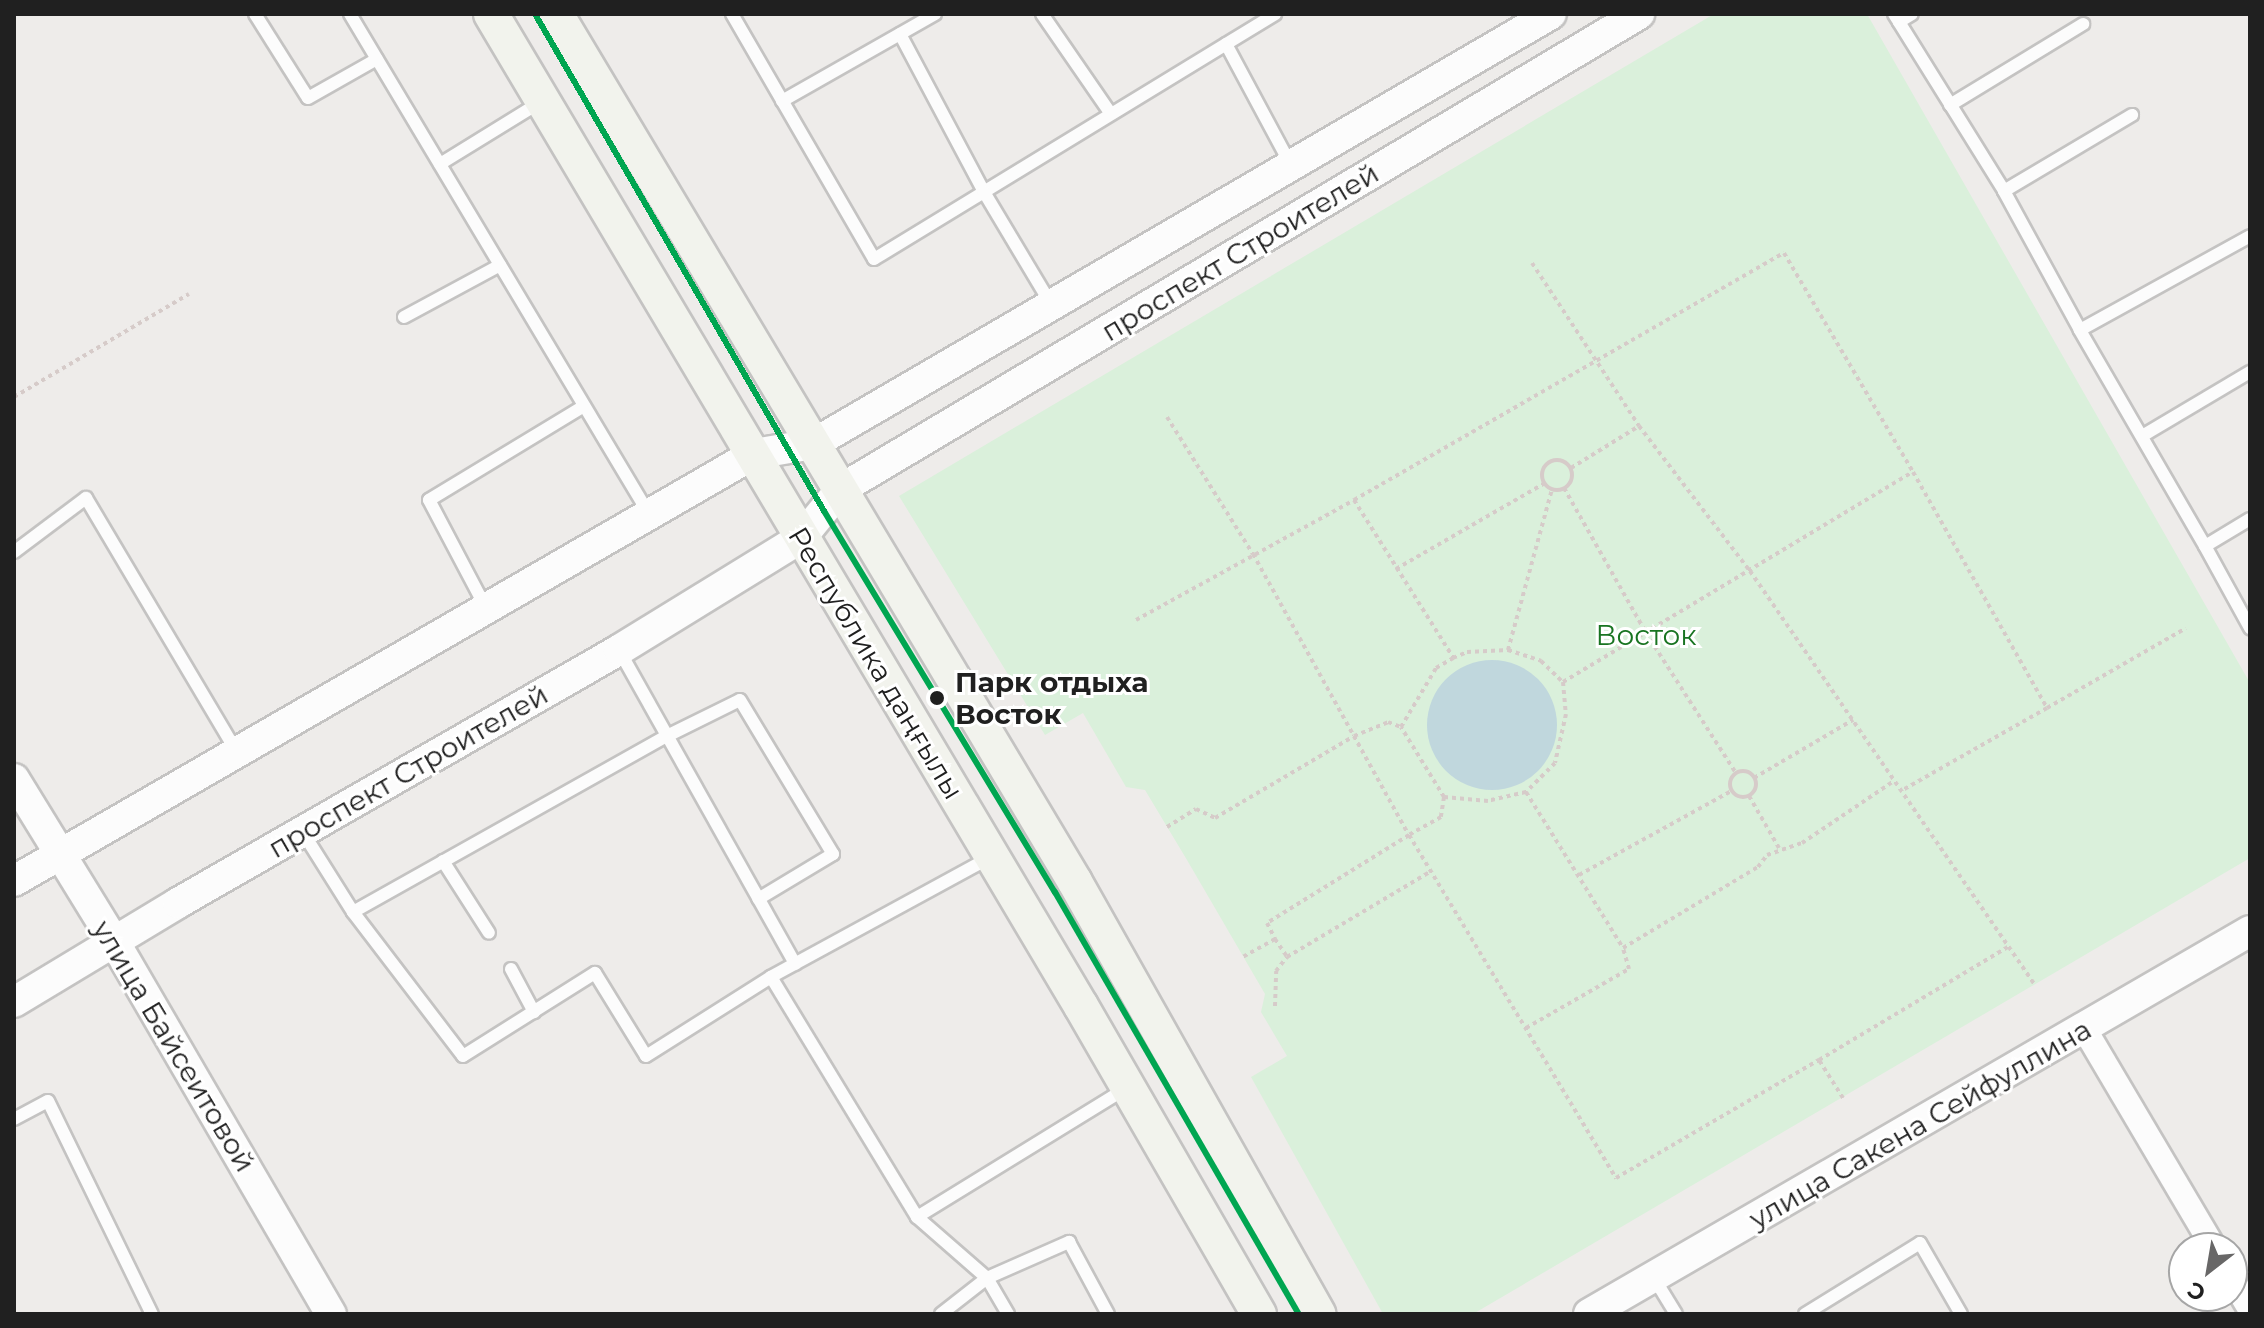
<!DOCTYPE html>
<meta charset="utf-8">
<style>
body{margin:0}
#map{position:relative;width:2264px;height:1328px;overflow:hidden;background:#eeecea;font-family:Montserrat,sans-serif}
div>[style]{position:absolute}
.park>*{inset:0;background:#daf0db}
.water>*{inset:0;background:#c0d7dd}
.round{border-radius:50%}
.path>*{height:4px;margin-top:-2px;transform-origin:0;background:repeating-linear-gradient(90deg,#d6cbc9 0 4px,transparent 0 8px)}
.path>.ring{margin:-2px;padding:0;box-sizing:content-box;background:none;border:4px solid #d6cbc9;border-radius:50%}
.roads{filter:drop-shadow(2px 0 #c4c3c2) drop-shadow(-2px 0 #c4c3c2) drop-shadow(0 2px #c4c3c2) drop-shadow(0 -2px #c4c3c2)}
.service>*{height:12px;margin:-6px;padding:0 6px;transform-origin:6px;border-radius:6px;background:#fcfcfc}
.minor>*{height:24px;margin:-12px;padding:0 12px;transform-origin:12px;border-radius:12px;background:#fcfcfc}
.tertiary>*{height:30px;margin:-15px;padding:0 15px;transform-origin:15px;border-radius:15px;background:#fcfcfc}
.secondary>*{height:34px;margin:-17px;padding:0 17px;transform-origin:17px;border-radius:17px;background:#f2f3ed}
.tram-1>*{height:6px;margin:-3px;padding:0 3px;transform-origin:3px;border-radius:3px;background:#00a651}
.dots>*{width:22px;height:22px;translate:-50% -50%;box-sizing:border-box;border:4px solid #fff;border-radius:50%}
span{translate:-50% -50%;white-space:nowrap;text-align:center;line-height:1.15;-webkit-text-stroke:6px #fff;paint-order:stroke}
.street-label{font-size:28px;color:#202020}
.park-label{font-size:28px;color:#187421}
.stop-label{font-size:28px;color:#202020;font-weight:700}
.left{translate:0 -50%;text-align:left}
.frame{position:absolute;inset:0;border:16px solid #202020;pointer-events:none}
.north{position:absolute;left:2168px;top:1232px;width:80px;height:80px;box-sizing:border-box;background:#fff;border:2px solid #a6a6a6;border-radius:50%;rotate:211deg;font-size:22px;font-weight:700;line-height:32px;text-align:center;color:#202020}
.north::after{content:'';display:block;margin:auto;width:28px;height:36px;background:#686767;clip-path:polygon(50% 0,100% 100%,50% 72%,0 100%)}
</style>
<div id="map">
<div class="park">
<div style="clip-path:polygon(1714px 14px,1867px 14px,2250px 683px,2250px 858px,1473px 1314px,1383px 1314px,1251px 1077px,1287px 1056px,1261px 1012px,1265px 994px,1187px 860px,1145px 790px,1126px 787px,1083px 713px,1045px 735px,899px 496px)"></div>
</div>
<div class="water">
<div class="round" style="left:1427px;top:660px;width:130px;height:130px"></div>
</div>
<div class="path">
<div style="left:1532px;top:263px;width:195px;rotate:56.7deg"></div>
<div style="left:1639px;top:426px;width:183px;rotate:52.6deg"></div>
<div style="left:1750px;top:571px;width:503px;rotate:55.46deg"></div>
<div style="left:14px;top:397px;width:203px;rotate:-30.5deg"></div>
<div style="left:1167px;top:417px;width:162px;rotate:57.9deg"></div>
<div style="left:1253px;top:554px;width:321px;rotate:61deg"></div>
<div style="left:1409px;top:835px;width:167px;rotate:148.2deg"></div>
<div style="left:1267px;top:923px;width:18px;rotate:63deg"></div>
<div style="left:1275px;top:939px;width:37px;rotate:151deg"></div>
<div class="ring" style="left:1542px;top:460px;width:26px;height:26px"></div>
<div style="left:1571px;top:468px;width:80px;rotate:-31.7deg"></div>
<div style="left:1564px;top:488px;width:167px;rotate:60.5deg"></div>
<div style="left:1646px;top:633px;width:166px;rotate:57.3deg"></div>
<div style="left:1354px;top:500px;width:186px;rotate:57.8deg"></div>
<div style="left:1396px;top:569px;width:172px;rotate:-30deg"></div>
<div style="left:1136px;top:620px;width:249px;rotate:-28.8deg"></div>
<div style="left:1354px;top:500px;width:496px;rotate:-29.9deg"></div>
<div style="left:1784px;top:253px;width:254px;rotate:59.5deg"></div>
<div style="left:1508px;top:650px;width:167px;rotate:-74.7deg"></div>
<div style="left:1563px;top:682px;width:32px;rotate:85deg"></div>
<div style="left:1566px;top:714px;width:50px;rotate:102.7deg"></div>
<div style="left:1555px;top:763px;width:41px;rotate:135deg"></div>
<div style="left:1526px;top:792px;width:39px;rotate:167deg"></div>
<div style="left:1488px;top:801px;width:44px;rotate:-174.8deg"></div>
<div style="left:1444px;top:797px;width:82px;rotate:-121.6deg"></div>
<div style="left:1401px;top:727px;width:69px;rotate:-59.3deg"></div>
<div style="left:1436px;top:668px;width:20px;rotate:-30deg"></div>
<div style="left:1453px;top:658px;width:15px;rotate:-23deg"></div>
<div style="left:1467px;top:652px;width:41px;rotate:-2.8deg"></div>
<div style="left:1508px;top:650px;width:35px;rotate:18deg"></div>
<div style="left:1541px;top:661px;width:30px;rotate:44deg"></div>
<div style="left:1563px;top:682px;width:408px;rotate:-31deg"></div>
<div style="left:1913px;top:472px;width:271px;rotate:60.4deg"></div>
<div style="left:2047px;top:708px;width:168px;rotate:150.4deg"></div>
<div style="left:2047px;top:708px;width:160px;rotate:-29.9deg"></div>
<div class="ring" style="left:1730px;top:771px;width:22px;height:22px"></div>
<div style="left:1754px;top:778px;width:115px;rotate:-30.4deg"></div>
<div style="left:1526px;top:792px;width:184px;rotate:58.1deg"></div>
<div style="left:1623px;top:948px;width:157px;rotate:-31deg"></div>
<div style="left:1758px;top:867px;width:15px;rotate:-53deg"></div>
<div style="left:1767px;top:855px;width:37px;rotate:-19deg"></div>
<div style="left:1802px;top:843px;width:111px;rotate:-34deg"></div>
<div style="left:1749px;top:796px;width:60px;rotate:60deg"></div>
<div style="left:1444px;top:797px;width:20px;rotate:99deg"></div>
<div style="left:1441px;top:817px;width:37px;rotate:151deg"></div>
<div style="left:1409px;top:835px;width:401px;rotate:58.9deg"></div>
<div style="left:1616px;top:1178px;width:235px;rotate:-30.2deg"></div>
<div style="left:1167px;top:827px;width:34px;rotate:-32deg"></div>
<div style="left:1196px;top:809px;width:21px;rotate:25deg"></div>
<div style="left:1215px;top:818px;width:161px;rotate:-30.5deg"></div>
<div style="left:1354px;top:736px;width:37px;rotate:-22deg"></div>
<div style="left:1388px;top:722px;width:14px;rotate:21deg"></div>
<div style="left:1579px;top:875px;width:174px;rotate:-28.9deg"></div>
<div style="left:1275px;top:939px;width:22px;rotate:56deg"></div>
<div style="left:1287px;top:957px;width:168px;rotate:-30.8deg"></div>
<div style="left:1275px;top:1006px;width:35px;rotate:-88deg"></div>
<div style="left:1276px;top:971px;width:18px;rotate:-52deg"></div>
<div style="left:1526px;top:1028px;width:119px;rotate:-29.8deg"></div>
<div style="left:1629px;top:969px;width:22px;rotate:-106deg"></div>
<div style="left:1843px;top:1098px;width:45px;rotate:-122.3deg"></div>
<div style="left:1819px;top:1060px;width:220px;rotate:-30.9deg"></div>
</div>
<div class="roads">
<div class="service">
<div style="left:255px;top:14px;width:99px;rotate:57.8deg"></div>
<div style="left:308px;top:98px;width:79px;rotate:-29.5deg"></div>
<div style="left:350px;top:14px;width:583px;rotate:59.12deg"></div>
<div style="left:732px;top:14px;width:283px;rotate:59.9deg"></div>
<div style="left:874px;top:259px;width:470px;rotate:-31.4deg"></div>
<div style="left:1042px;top:14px;width:121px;rotate:55.4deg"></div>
<div style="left:1894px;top:14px;width:9px;rotate:58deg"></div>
<div style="left:1899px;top:22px;width:15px;rotate:-32deg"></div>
<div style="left:1899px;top:22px;width:199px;rotate:58.1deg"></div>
<div style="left:2004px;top:191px;width:158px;rotate:61.3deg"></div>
<div style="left:900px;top:34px;width:179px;rotate:62deg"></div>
<div style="left:984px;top:192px;width:131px;rotate:59.1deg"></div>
<div style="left:1226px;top:44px;width:137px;rotate:61.8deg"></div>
<div style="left:782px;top:101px;width:176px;rotate:-29.6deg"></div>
<div style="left:1950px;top:105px;width:156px;rotate:-31.3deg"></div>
<div style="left:440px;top:164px;width:116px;rotate:-31.6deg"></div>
<div style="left:2004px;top:191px;width:149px;rotate:-30.7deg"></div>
<div style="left:404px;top:317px;width:109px;rotate:-28.4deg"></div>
<div style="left:2142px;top:436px;width:126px;rotate:-30.7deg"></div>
<div style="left:2250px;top:519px;width:52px;rotate:149deg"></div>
<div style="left:2205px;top:546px;width:94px;rotate:61.2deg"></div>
<div style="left:2205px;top:546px;width:250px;rotate:-120.1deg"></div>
<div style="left:2080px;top:330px;width:194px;rotate:-28.9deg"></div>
<div style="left:14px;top:552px;width:90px;rotate:-36.9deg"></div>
<div style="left:86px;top:498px;width:295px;rotate:59.3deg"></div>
<div style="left:486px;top:608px;width:122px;rotate:-117.8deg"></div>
<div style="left:429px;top:500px;width:181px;rotate:-31.2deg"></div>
<div style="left:619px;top:650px;width:360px;rotate:60.7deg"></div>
<div style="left:302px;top:831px;width:96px;rotate:57.8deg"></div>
<div style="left:353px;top:912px;width:360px;rotate:-29.3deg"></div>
<div style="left:667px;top:736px;width:81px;rotate:-26.3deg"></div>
<div style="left:740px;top:700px;width:180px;rotate:58.9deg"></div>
<div style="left:833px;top:854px;width:87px;rotate:149deg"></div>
<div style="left:989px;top:858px;width:248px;rotate:151.4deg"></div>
<div style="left:771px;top:977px;width:281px;rotate:58.7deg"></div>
<div style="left:917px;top:1217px;width:244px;rotate:-31.6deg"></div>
<div style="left:443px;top:861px;width:85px;rotate:57.4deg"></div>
<div style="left:353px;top:912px;width:181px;rotate:52.6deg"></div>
<div style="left:463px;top:1056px;width:156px;rotate:-32.2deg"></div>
<div style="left:595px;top:973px;width:97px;rotate:58.4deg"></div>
<div style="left:646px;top:1056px;width:148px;rotate:-32.3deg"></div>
<div style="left:511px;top:969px;width:49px;rotate:61.9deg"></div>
<div style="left:14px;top:1119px;width:38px;rotate:-28deg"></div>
<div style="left:48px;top:1101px;width:237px;rotate:64deg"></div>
<div style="left:917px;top:1217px;width:93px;rotate:41.1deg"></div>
<div style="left:987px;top:1278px;width:42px;rotate:59.7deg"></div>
<div style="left:1654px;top:1278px;width:42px;rotate:58.6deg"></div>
<div style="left:941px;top:1314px;width:58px;rotate:-38deg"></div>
<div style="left:987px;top:1278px;width:90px;rotate:-23.7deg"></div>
<div style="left:1069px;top:1242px;width:82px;rotate:61.6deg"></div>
<div style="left:1805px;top:1314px;width:135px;rotate:-31.7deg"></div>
<div style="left:1920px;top:1243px;width:82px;rotate:60deg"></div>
</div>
<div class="minor">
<div style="left:2085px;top:1030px;width:253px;rotate:59.4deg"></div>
<div style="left:2232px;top:1279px;width:35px;rotate:59deg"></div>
</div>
<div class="tertiary">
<div style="left:14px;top:779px;width:193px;rotate:58.4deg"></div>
<div style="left:115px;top:943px;width:429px;rotate:59.8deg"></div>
<div style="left:14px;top:881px;width:854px;rotate:-29.99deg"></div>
<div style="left:754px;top:454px;width:60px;rotate:-9.6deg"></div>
<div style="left:813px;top:444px;width:854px;rotate:-30.23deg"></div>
<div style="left:14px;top:1002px;width:192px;rotate:-31.1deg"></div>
<div style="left:178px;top:903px;width:508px;rotate:-29.84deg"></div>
<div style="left:619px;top:650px;width:214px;rotate:-31.6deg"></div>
<div style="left:801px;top:538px;width:63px;rotate:-50.8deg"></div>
<div style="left:841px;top:489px;width:929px;rotate:-30.76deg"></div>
<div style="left:1589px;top:1314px;width:764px;rotate:-30.09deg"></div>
</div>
<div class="secondary">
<div style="left:491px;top:14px;width:1154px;rotate:59.26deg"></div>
<div style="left:1081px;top:1006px;width:356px;rotate:60deg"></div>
<div style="left:556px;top:14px;width:1011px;rotate:59.12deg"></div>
<div style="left:1075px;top:882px;width:496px;rotate:60.6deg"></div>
</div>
</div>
<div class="tram-1">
<div style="left:535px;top:14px;width:575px;rotate:59.82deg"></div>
<div style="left:824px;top:511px;width:446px;rotate:58.8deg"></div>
<div style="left:1055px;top:892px;width:487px;rotate:60deg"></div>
</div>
<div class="dots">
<div style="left:937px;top:698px;background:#202020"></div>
</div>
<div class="street-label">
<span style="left:1240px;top:252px;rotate:-31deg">проспект Строителей</span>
<span style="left:876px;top:663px;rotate:59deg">Республика даңғылы</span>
<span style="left:408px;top:771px;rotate:-30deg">проспект Строителей</span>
<span style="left:174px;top:1046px;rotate:59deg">улица Байсеитовой</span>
<span style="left:1920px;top:1124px;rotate:-30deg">улица Сакена Сейфуллина</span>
</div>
<div class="park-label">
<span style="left:1646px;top:635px">Восток</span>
</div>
<div class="stop-label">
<span class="left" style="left:955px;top:698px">Парк отдыха<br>Восток</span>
</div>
<div class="frame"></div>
<div class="north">С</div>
</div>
